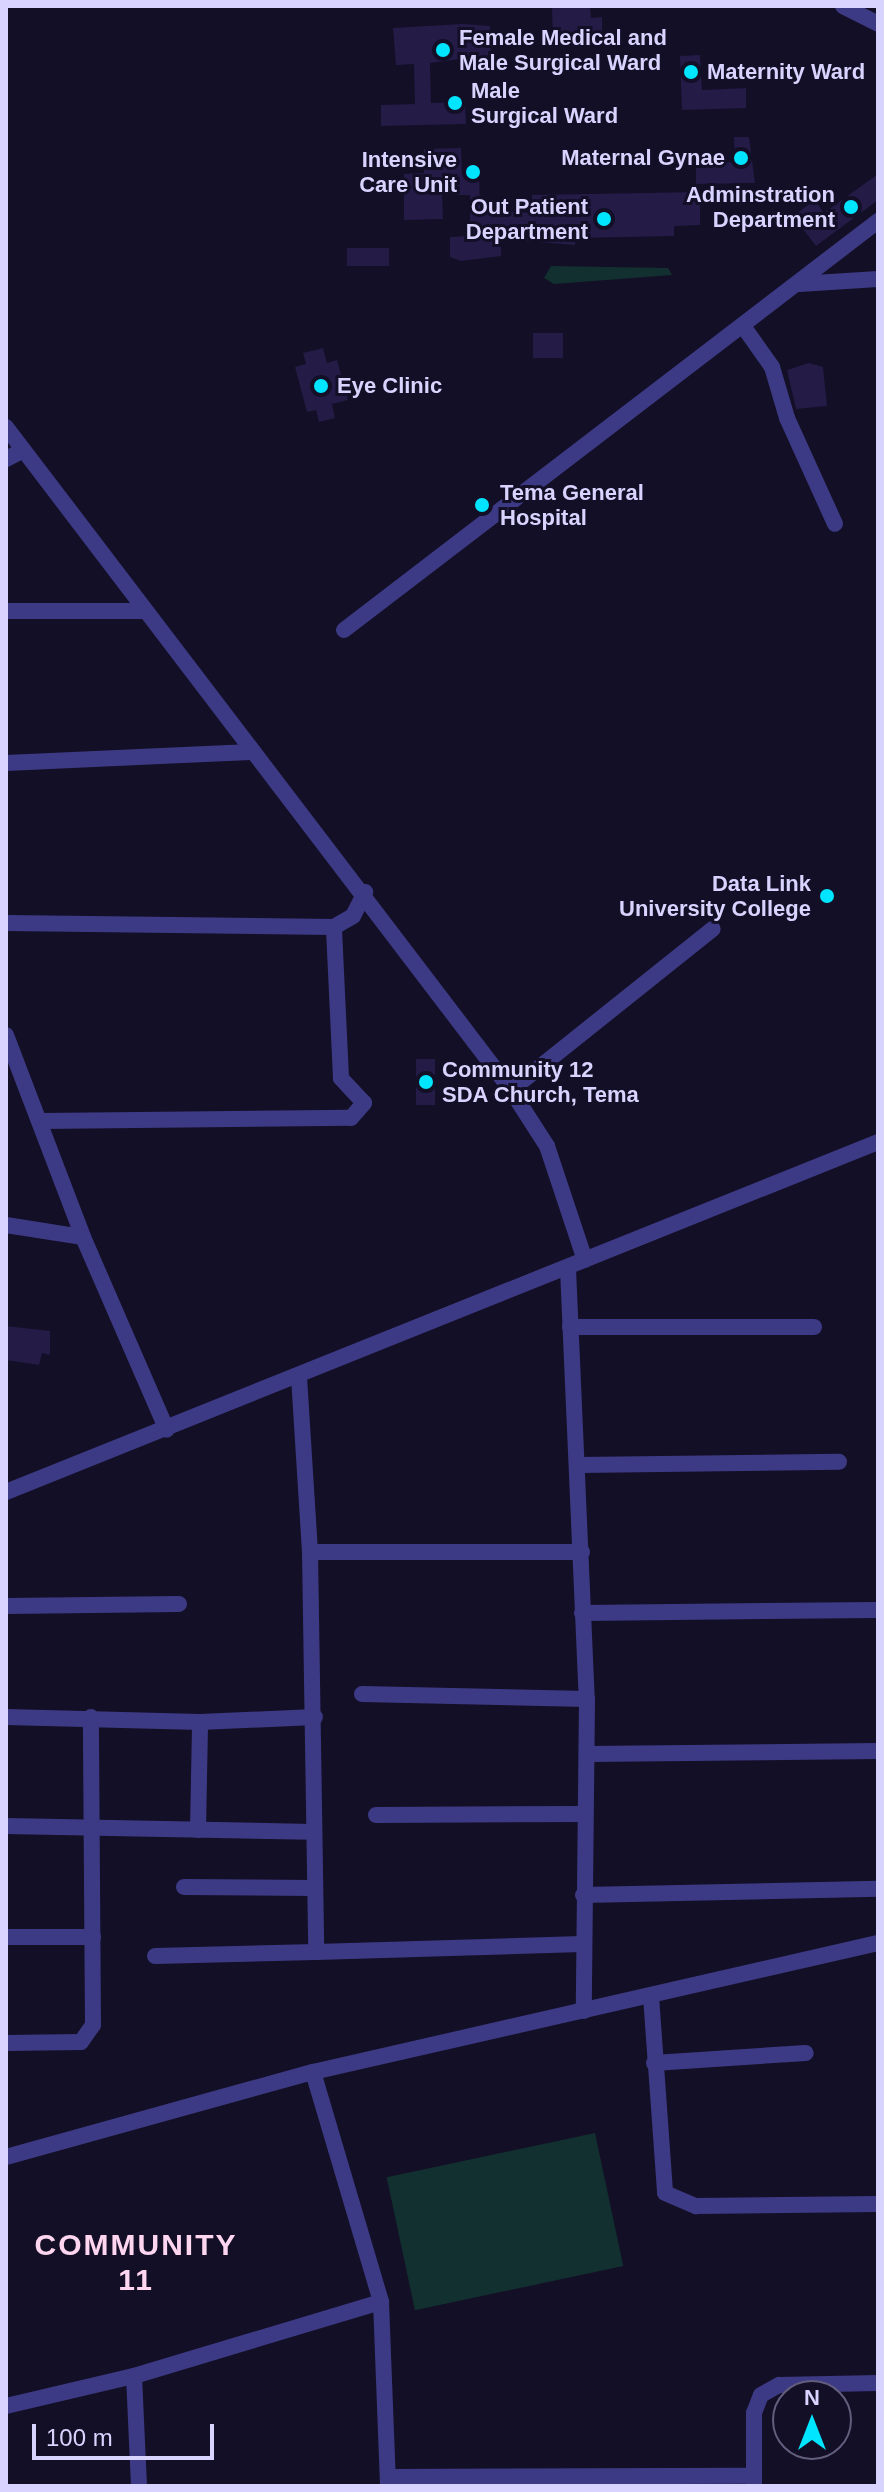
<!DOCTYPE html>
<style>
body{margin:0}
#map{position:relative;width:884px;height:2492px;overflow:hidden;background:#130f26;font-family:Arial,sans-serif}
div>[style]{position:absolute}
.green>*{inset:0;background:#12302f;transform-origin:0 0}
.building>*{inset:0;background:#241b47;transform-origin:0 0}
.minor>*{height:16px;margin:-8px;padding:0 8px;transform-origin:8px;border-radius:8px;background:#3d3a85}
.dots>*{width:22px;height:22px;translate:-50% -50%;box-sizing:border-box;border:4px solid #130f26;border-radius:50%}
span{translate:-50% -50%;white-space:nowrap;text-align:center;line-height:1.15;-webkit-text-stroke:6px #130f26;paint-order:stroke}
.poi-label{font-size:22px;color:#d9d4ff;font-weight:700}
.left{translate:0 -50%;text-align:left}
.right{translate:-100% -50%;text-align:right}
.district-label{font-size:30px;color:#ffd6f0;font-weight:700;letter-spacing:2px}
.frame{position:absolute;inset:0;border:8px solid #d9d4ff;pointer-events:none}
.north{position:absolute;left:772px;top:2380px;width:80px;height:80px;box-sizing:border-box;background:#130f26;border:2px solid #625e7d;border-radius:50%;rotate:0deg;font-size:22px;font-weight:700;line-height:32px;text-align:center;color:#d9d4ff}
.north::after{content:'';display:block;margin:auto;width:28px;height:36px;background:#00e5ff;clip-path:polygon(50% 0,100% 100%,50% 72%,0 100%)}
.scale{position:absolute;left:32px;top:2424px;width:182px;height:36px;box-sizing:border-box;border:4px solid #d9d4ff;border-top:0;padding-left:10px;font-size:24px;line-height:28px;white-space:nowrap;color:#d9d4ff;-webkit-text-stroke:6px #130f26;paint-order:stroke}
</style>
<div id="map">
<div class="green">
<div style="clip-path:polygon(551px 266px,668px 268px,672px 275px,554px 284px,544px 278px)"></div>
<div style="left:595px;top:2133px;width:136px;height:213px;rotate:78deg"></div>
</div>
<div class="building">
<div style="clip-path:polygon(590px 6px,591px 18px,602px 17px,602px 40px,553px 41px,552px 7px)"></div>
<div style="clip-path:polygon(462px 24px,490px 26px,491px 55px,430px 63px,431px 103px,465px 102px,466px 124px,381px 126px,381px 105px,415px 104px,414px 64px,396px 65px,393px 28px)"></div>
<div style="clip-path:polygon(700px 55px,702px 90px,746px 88px,746px 108px,682px 110px,680px 56px)"></div>
<div style="clip-path:polygon(734px 137px,749px 137px,755px 183px,696px 184px,696px 163px,735px 162px)"></div>
<div style="clip-path:polygon(461px 148px,462px 173px,479px 172px,480px 209px,532px 213px,532px 195px,700px 192px,700px 225px,674px 226px,674px 236px,575px 238px,575px 245px,501px 239px,501px 256px,461px 261px,450px 257px,450px 237px,470px 236px,470px 195px,442px 195px,443px 219px,404px 220px,404px 174px,424px 173px,424px 149px)"></div>
<div style="clip-path:polygon(878px 174px,878px 200px,816px 246px,793px 216px,815px 200px,824px 213px)"></div>
<div style="left:389px;top:248px;width:18px;height:42px;rotate:90deg"></div>
<div style="left:533px;top:333px;width:30px;height:25px"></div>
<div style="clip-path:polygon(323px 348px,327px 363px,337px 360px,348px 400px,332px 404px,335px 418px,319px 422px,316px 410px,307px 412px,295px 367px,306px 364px,303px 353px)"></div>
<div style="clip-path:polygon(809px 363px,823px 367px,827px 406px,796px 409px,787px 370px)"></div>
<div style="left:416px;top:1059px;width:19px;height:46px"></div>
<div style="clip-path:polygon(6px 1326px,50px 1331px,50px 1355px,42px 1353px,39px 1365px,6px 1360px)"></div>
</div>
<div class="minor">
<div style="left:843px;top:6px;width:39px;rotate:27deg"></div>
<div style="left:799px;top:284px;width:79px;rotate:-3.6deg"></div>
<div style="left:743px;top:326px;width:50px;rotate:54.7deg"></div>
<div style="left:772px;top:367px;width:53px;rotate:73.6deg"></div>
<div style="left:787px;top:418px;width:116px;rotate:65.6deg"></div>
<div style="left:6px;top:427px;width:833px;rotate:52.7deg"></div>
<div style="left:511px;top:1090px;width:67px;rotate:57.3deg"></div>
<div style="left:547px;top:1146px;width:120px;rotate:71.6deg"></div>
<div style="left:6px;top:459px;width:18px;rotate:-27deg"></div>
<div style="left:6px;top:611px;width:135px"></div>
<div style="left:344px;top:630px;width:673px;rotate:-37.45deg"></div>
<div style="left:6px;top:763px;width:245px;rotate:-2.6deg"></div>
<div style="left:6px;top:923px;width:328px;rotate:0.7deg"></div>
<div style="left:334px;top:927px;width:22px;rotate:-30deg"></div>
<div style="left:353px;top:916px;width:27px;rotate:-63deg"></div>
<div style="left:6px;top:1035px;width:216px;rotate:69.1deg"></div>
<div style="left:83px;top:1237px;width:210px;rotate:66.5deg"></div>
<div style="left:511px;top:1090px;width:258px;rotate:-38.6deg"></div>
<div style="left:42px;top:1121px;width:309px;rotate:-0.6deg"></div>
<div style="left:351px;top:1118px;width:20px;rotate:-49deg"></div>
<div style="left:364px;top:1103px;width:34px;rotate:-133deg"></div>
<div style="left:341px;top:1078px;width:151px;rotate:-92.7deg"></div>
<div style="left:6px;top:1225px;width:78px;rotate:8.9deg"></div>
<div style="left:568px;top:1269px;width:430px;rotate:87.5deg"></div>
<div style="left:587px;top:1699px;width:312px;rotate:90.6deg"></div>
<div style="left:570px;top:1327px;width:244px"></div>
<div style="left:299px;top:1377px;width:175px;rotate:86.4deg"></div>
<div style="left:310px;top:1552px;width:272px"></div>
<div style="left:579px;top:1465px;width:260px;rotate:-0.7deg"></div>
<div style="left:6px;top:1492px;width:940px;rotate:-21.87deg"></div>
<div style="left:310px;top:1552px;width:400px;rotate:89.1deg"></div>
<div style="left:316px;top:1952px;width:266px;rotate:-1.7deg"></div>
<div style="left:6px;top:1606px;width:173px;rotate:-0.7deg"></div>
<div style="left:582px;top:1613px;width:296px;rotate:-0.6deg"></div>
<div style="left:362px;top:1694px;width:225px;rotate:1.3deg"></div>
<div style="left:6px;top:1717px;width:194px;rotate:1.5deg"></div>
<div style="left:200px;top:1722px;width:115px;rotate:-2.5deg"></div>
<div style="left:587px;top:1754px;width:291px;rotate:-0.6deg"></div>
<div style="left:376px;top:1815px;width:208px;rotate:-0.3deg"></div>
<div style="left:6px;top:1826px;width:306px;rotate:1.1deg"></div>
<div style="left:198px;top:1830px;width:108px;rotate:-88.9deg"></div>
<div style="left:184px;top:1887px;width:130px;rotate:0.4deg"></div>
<div style="left:583px;top:1895px;width:295px;rotate:-1.2deg"></div>
<div style="left:6px;top:1937px;width:87px"></div>
<div style="left:155px;top:1956px;width:161px;rotate:-1.4deg"></div>
<div style="left:651px;top:1996px;width:197px;rotate:85.9deg"></div>
<div style="left:665px;top:2193px;width:34px;rotate:23deg"></div>
<div style="left:696px;top:2206px;width:182px;rotate:-0.6deg"></div>
<div style="left:6px;top:2043px;width:75px;rotate:-0.8deg"></div>
<div style="left:81px;top:2042px;width:21px;rotate:-55deg"></div>
<div style="left:93px;top:2025px;width:308px;rotate:-90.4deg"></div>
<div style="left:654px;top:2063px;width:152px;rotate:-3.8deg"></div>
<div style="left:313px;top:2072px;width:240px;rotate:73.5deg"></div>
<div style="left:381px;top:2302px;width:184px;rotate:87.8deg"></div>
<div style="left:6px;top:2157px;width:319px;rotate:-15.5deg"></div>
<div style="left:313px;top:2072px;width:580px;rotate:-12.86deg"></div>
<div style="left:134px;top:2376px;width:110px;rotate:87.4deg"></div>
<div style="left:6px;top:2406px;width:131px;rotate:-13.2deg"></div>
<div style="left:134px;top:2376px;width:258px;rotate:-16.7deg"></div>
<div style="left:388px;top:2477px;width:366px;rotate:-0.2deg"></div>
<div style="left:754px;top:2484px;width:71px;rotate:-90deg"></div>
<div style="left:754px;top:2413px;width:19px;rotate:-69deg"></div>
<div style="left:761px;top:2395px;width:21px;rotate:-29deg"></div>
<div style="left:779px;top:2385px;width:99px;rotate:-1.2deg"></div>
</div>
<div class="dots">
<div style="left:443px;top:50px;background:#00e5ff"></div>
<div style="left:691px;top:72px;background:#00e5ff"></div>
<div style="left:455px;top:103px;background:#00e5ff"></div>
<div style="left:741px;top:158px;background:#00e5ff"></div>
<div style="left:473px;top:172px;background:#00e5ff"></div>
<div style="left:851px;top:207px;background:#00e5ff"></div>
<div style="left:604px;top:219px;background:#00e5ff"></div>
<div style="left:321px;top:386px;background:#00e5ff"></div>
<div style="left:482px;top:505px;background:#00e5ff"></div>
<div style="left:827px;top:896px;background:#00e5ff"></div>
<div style="left:426px;top:1082px;background:#00e5ff"></div>
</div>
<div class="poi-label">
<span class="left" style="left:459px;top:50px">Female Medical and<br>Male Surgical Ward</span>
<span class="left" style="left:707px;top:72px">Maternity Ward</span>
<span class="left" style="left:471px;top:103px">Male<br>Surgical Ward</span>
<span class="right" style="left:725px;top:158px">Maternal Gynae</span>
<span class="right" style="left:457px;top:172px">Intensive<br>Care Unit</span>
<span class="right" style="left:835px;top:207px">Adminstration<br>Department</span>
<span class="right" style="left:588px;top:219px">Out Patient<br>Department</span>
<span class="left" style="left:337px;top:386px">Eye Clinic</span>
<span class="left" style="left:500px;top:505px">Tema General<br>Hospital</span>
<span class="right" style="left:811px;top:896px">Data Link<br>University College</span>
<span class="left" style="left:442px;top:1082px">Community 12<br>SDA Church, Tema</span>
</div>
<div class="district-label">
<span style="left:136px;top:2262px">COMMUNITY<br>11</span>
</div>
<div class="frame"></div>
<div class="north">N</div>
<div class="scale">100 m</div>
</div>
